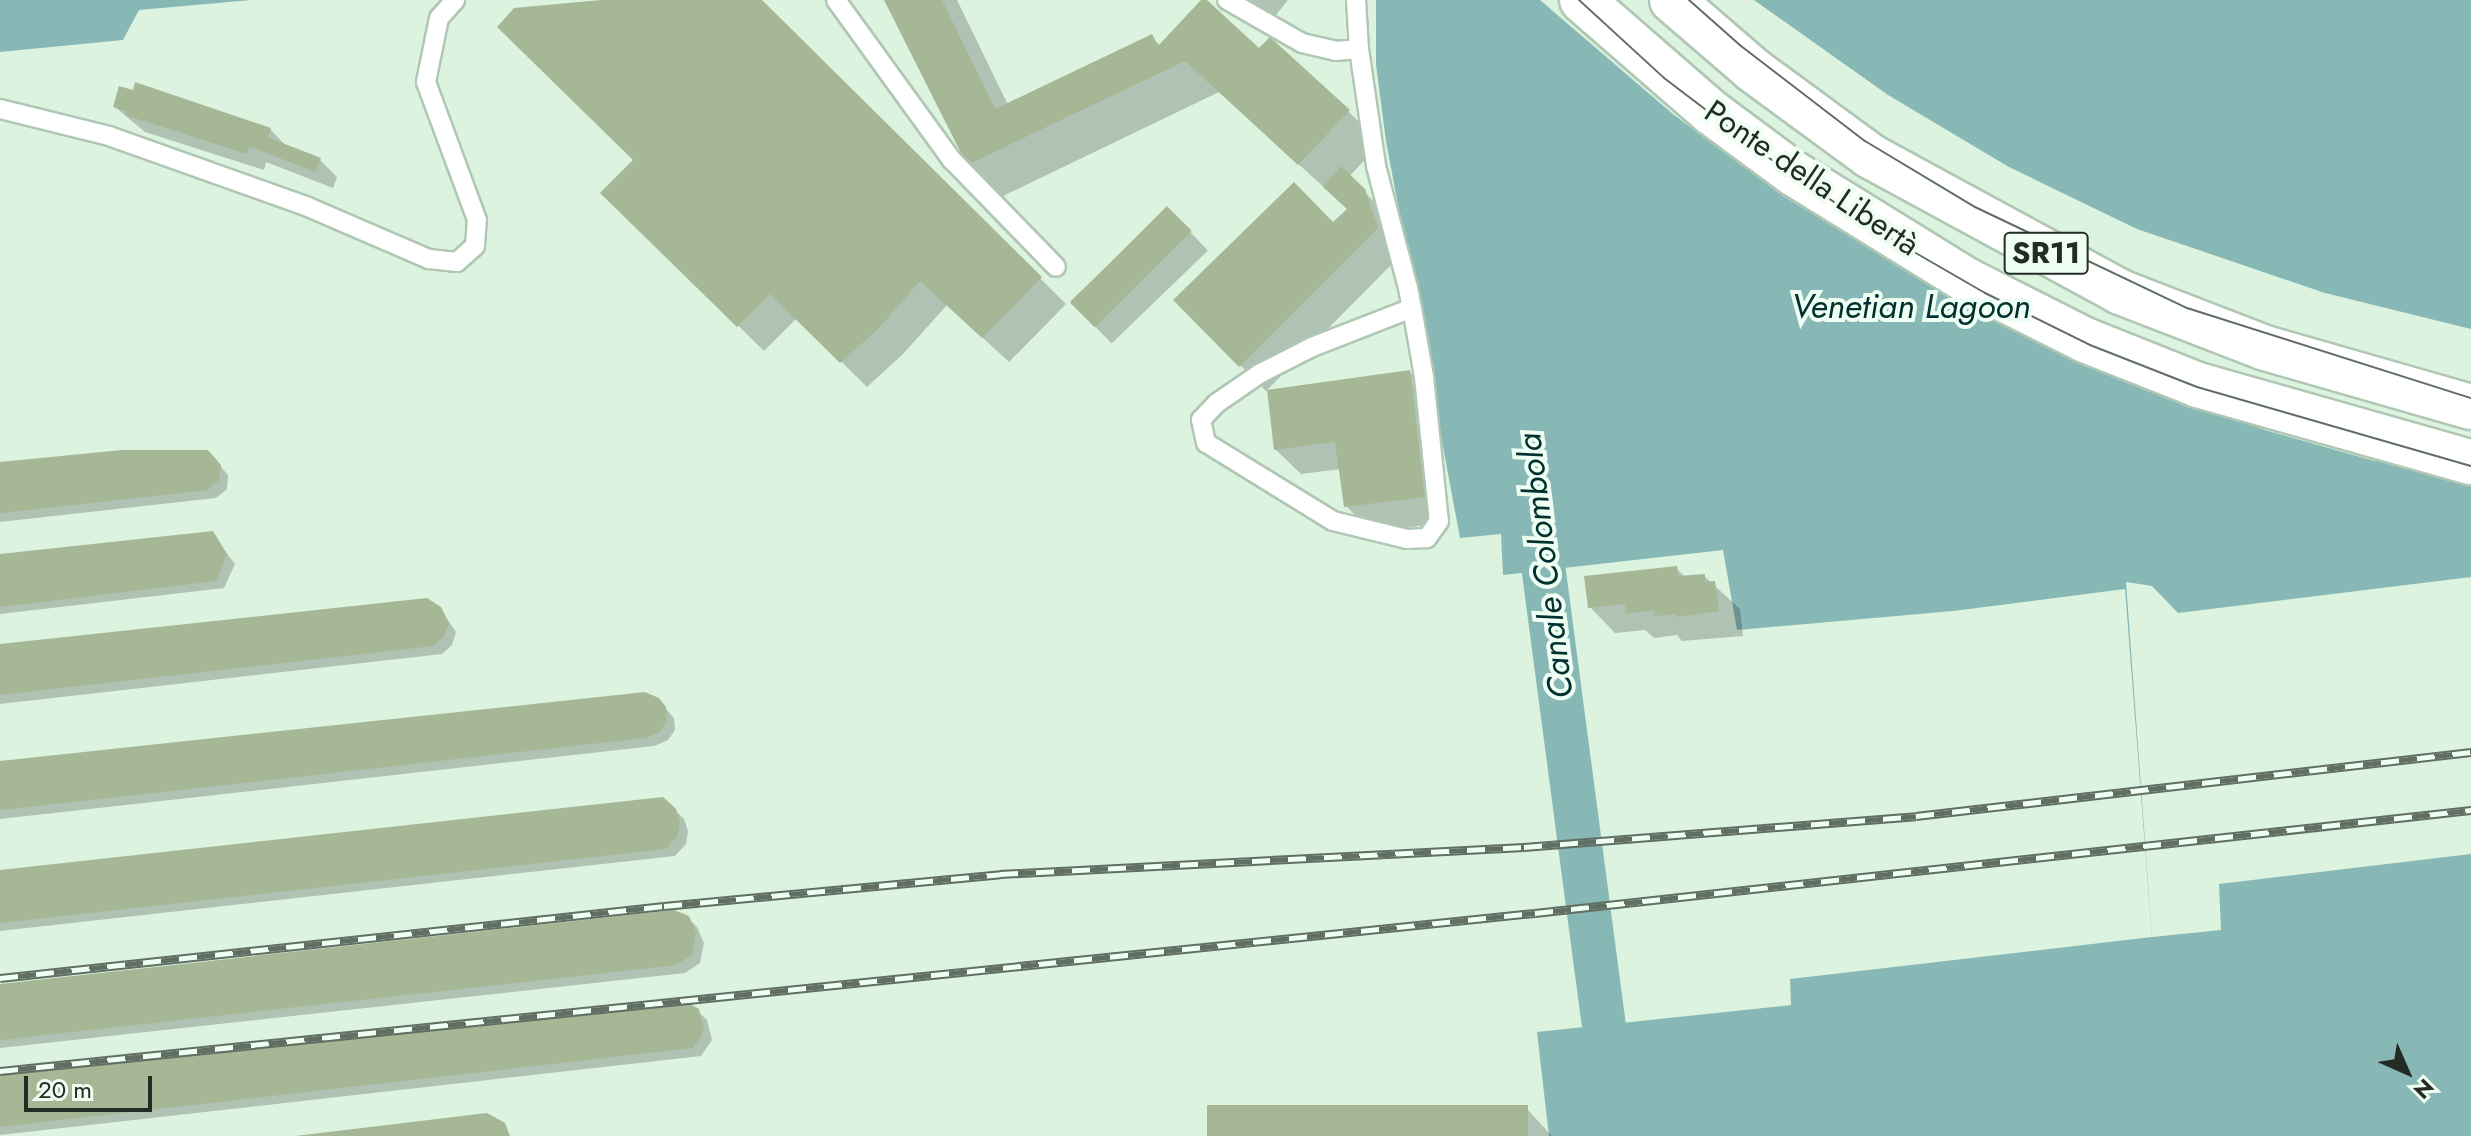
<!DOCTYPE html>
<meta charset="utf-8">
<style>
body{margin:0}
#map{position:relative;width:2471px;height:1136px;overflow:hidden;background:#dcf3e0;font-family:Jost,sans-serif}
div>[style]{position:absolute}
.water>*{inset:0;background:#88b8b5}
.pier>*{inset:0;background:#dcf3e0}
.shadow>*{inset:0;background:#0003;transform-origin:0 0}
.canal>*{height:44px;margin:-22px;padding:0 22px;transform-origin:22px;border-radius:22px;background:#88b8b5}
.building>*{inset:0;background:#a5b795;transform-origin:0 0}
.roads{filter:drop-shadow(2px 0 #b0c7b4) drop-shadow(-2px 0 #b0c7b4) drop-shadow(0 2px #b0c7b4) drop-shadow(0 -2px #b0c7b4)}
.lane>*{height:18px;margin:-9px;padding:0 9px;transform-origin:9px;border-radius:9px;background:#fff}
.highway>*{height:44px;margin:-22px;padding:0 22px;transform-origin:22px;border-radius:22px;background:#fff}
.tram>*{height:2px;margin:-1px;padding:0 1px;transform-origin:1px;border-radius:1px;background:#606e63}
.rail>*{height:9px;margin-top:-4.5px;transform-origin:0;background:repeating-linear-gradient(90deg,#effef2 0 18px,#606e63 0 36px);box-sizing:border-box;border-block:2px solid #606e63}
span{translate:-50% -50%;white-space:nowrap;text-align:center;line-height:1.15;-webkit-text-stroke:8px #effef2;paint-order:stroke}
.shield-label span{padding:2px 6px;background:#effef2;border:2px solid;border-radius:6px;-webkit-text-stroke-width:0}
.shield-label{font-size:30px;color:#222b24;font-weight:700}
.street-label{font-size:32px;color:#222b24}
.water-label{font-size:34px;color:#00302f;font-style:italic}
.north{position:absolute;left:2367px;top:1032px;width:80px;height:80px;-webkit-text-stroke:6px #effef2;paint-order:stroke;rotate:135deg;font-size:22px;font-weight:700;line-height:32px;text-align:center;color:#222b24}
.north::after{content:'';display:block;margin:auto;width:28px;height:36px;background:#222b24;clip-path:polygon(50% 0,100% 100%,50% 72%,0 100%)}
.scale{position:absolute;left:24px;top:1076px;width:128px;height:36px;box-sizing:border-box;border:4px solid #222b24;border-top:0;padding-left:10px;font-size:24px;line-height:28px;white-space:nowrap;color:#222b24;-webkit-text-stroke:6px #effef2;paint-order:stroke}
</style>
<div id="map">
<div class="water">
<div style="clip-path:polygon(0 0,251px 0,139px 10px,123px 40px,0 52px)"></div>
<div style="clip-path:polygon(1376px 0,2471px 0,2471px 1136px,1549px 1136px,1537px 1032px,1791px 1005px,1790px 979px,2152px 937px,2125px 589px,1953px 611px,1737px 630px,1723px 550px,1503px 575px,1501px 534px,1460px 538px,1386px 141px,1376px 65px)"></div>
</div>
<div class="pier">
<div style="clip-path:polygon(1540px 0,1754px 0,1888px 95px,2009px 167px,2137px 229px,2325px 293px,2471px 329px,2471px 481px,2371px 460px,2265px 430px,2169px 396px,1961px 302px,1783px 196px,1674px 115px)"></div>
<div style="clip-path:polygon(2471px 577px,2471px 854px,2219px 884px,2221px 930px,2152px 937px,2126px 582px,2152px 586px,2178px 613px)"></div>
</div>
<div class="shadow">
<div style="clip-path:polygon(621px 0,759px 0,1066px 304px,1009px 362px,947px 305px,902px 355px,867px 387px,797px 318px,764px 351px,603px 193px,636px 160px)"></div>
<div style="clip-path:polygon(886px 0,957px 0,1008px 105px,1151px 37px,1161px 46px,1204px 0,1259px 51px,1348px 111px,1380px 143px,1349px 177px,1390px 217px,1402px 254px,1266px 391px,1175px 300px,1334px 225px,1349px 210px,1219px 92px,1001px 197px,969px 164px)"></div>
<div style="clip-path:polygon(1245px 0,1288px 0,1272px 20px)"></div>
<div style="clip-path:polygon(137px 84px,270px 129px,287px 147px,320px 160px,337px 177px,333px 188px,266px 162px,264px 170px,145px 132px,115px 107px,134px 93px)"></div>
<div style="left:1167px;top:208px;width:59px;height:134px;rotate:46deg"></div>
<div style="clip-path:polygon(1410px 372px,1435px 398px,1450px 522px,1372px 532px,1346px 506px,1341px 469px,1301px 474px,1275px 449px)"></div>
<div style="clip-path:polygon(216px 461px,228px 475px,227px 489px,216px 498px,0 522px,0 464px)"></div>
<div style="clip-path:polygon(216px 539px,235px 564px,224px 588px,0 614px,0 556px)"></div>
<div style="clip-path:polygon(1676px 568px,1685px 577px,1704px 576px,1740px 609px,1743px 636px,1682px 641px,1677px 635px,1654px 638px,1645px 630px,1615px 633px,1590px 607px)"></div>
<div style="clip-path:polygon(440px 609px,456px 632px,452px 645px,442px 654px,0 704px,0 646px)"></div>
<div style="clip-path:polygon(658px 700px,674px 718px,675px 730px,668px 740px,654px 746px,0 819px,0 763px)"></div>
<div style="clip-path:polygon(663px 799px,684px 819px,688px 831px,686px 844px,675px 856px,0 931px,0 872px)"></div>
<div style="clip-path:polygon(688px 918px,697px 927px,704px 943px,700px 963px,685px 973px,0 1048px,0 986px)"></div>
<div style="clip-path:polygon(698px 1011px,707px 1020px,712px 1040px,701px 1056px,0 1135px,0 1076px)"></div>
<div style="clip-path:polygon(1527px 1109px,1552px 1136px,1209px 1136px)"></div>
</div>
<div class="canal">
<div style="left:1536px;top:512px;width:565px;rotate:82.47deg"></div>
<div style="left:1610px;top:1072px;width:93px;rotate:43.7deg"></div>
</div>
<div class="building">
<div style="clip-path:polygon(601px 0,762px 0,1042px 277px,982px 338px,920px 281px,877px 330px,840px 363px,770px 294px,737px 327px,600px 193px,633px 160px,497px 27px,514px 8px)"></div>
<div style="clip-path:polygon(884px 0,942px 0,995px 109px,1152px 34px,1158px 46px,1201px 0,1207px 0,1259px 48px,1270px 37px,1350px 110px,1298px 165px,1185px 61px,967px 165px)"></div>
<div style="clip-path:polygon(135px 82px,271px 128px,267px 137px,321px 158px,315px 172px,249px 146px,247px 154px,125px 115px,126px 111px,113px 107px,119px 86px,133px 90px)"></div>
<div style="clip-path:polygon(1341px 166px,1365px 189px,1378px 228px,1239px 367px,1173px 300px,1294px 182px,1333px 222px,1347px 209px,1323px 187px)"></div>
<div style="left:1167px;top:206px;width:35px;height:137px;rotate:45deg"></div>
<div style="clip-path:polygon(1410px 370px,1425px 497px,1344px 507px,1335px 442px,1274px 450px,1267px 390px)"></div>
<div style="clip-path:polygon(122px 450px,208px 450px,221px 465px,219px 480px,208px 490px,0 513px,0 462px)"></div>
<div style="clip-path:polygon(213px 531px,227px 554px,216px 581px,0 607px,0 554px)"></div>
<div style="clip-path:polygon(1677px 566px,1678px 576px,1705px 574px,1705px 582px,1715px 581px,1719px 611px,1677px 617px,1677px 614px,1655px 616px,1654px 610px,1626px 614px,1625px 604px,1588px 608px,1584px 576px)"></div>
<div style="clip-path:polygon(427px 598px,441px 607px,449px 623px,444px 636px,433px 646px,0 695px,0 644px)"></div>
<div style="clip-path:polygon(645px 692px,659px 698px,666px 707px,667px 721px,660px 732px,645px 738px,0 810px,0 761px)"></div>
<div style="clip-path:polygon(663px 797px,676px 809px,680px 821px,678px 835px,666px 849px,0 923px,0 870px)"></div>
<div style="clip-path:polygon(674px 910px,689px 916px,696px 933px,692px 955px,676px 965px,0 1040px,0 984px)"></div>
<div style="clip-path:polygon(681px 999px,699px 1009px,704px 1031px,693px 1048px,0 1127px,0 1074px)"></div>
<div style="left:1207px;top:1105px;width:321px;height:31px"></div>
<div style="clip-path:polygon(487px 1113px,505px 1123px,510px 1136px,295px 1136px)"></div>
</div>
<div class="roads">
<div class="lane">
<div style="left:836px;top:0;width:198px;rotate:54.1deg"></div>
<div style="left:952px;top:160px;width:149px;rotate:45.8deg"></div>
<div style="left:1227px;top:0;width:86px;rotate:29.8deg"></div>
<div style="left:1302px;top:43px;width:35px;rotate:13deg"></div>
<div style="left:1336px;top:51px;width:23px;rotate:-5deg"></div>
<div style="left:1359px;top:49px;width:49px;rotate:-93.5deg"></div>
<div style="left:1359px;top:49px;width:118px;rotate:81.7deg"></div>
<div style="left:1376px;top:166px;width:126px;rotate:75.3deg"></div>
<div style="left:1408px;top:288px;width:20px;rotate:79deg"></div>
<div style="left:1412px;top:308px;width:70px;rotate:80.1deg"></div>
<div style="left:1424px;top:377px;width:145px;rotate:84.1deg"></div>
<div style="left:1439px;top:521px;width:21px;rotate:125deg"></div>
<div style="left:1427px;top:538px;width:20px;rotate:177deg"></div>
<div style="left:1407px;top:539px;width:76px;rotate:-166.3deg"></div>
<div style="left:1333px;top:521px;width:149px;rotate:-148.4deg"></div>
<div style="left:1206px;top:443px;width:24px;rotate:-102deg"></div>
<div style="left:1201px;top:420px;width:23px;rotate:-47deg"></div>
<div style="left:1217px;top:403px;width:51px;rotate:-34.6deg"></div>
<div style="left:1259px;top:374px;width:59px;rotate:-27deg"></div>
<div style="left:1312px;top:347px;width:107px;rotate:-21.3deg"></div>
<div style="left:0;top:109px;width:112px;rotate:13.9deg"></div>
<div style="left:109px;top:136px;width:211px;rotate:19.6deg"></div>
<div style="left:308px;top:207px;width:132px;rotate:23.3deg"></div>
<div style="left:429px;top:259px;width:28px;rotate:6deg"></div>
<div style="left:457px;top:262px;width:24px;rotate:-42deg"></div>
<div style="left:475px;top:246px;width:26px;rotate:-86deg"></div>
<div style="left:477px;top:220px;width:147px;rotate:-110.3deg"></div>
<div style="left:426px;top:82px;width:65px;rotate:-78.5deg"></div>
<div style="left:439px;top:18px;width:24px;rotate:-48deg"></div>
</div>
<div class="highway">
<div style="left:1582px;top:0;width:172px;rotate:41deg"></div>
<div style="left:1712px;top:113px;width:101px;rotate:36.5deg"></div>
<div style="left:1793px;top:173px;width:203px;rotate:31.7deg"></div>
<div style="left:1966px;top:280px;width:133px;rotate:26.8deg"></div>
<div style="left:2085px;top:340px;width:122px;rotate:21.7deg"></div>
<div style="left:2198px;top:385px;width:284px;rotate:15.8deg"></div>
<div style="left:1672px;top:0;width:107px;rotate:40.8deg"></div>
<div style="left:1753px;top:70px;width:145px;rotate:36.3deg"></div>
<div style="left:1870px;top:156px;width:285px;rotate:28.5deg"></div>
<div style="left:2120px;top:292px;width:155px;rotate:21.1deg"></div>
<div style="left:2265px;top:348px;width:214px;rotate:16deg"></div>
</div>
</div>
<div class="tram">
<div style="left:1579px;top:0;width:115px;rotate:42.5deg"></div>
<div style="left:1664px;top:78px;width:161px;rotate:37.2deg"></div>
<div style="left:1792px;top:175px;width:122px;rotate:32.7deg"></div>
<div style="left:1895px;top:241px;width:104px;rotate:30deg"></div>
<div style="left:1985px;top:293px;width:117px;rotate:26.3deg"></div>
<div style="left:2090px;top:345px;width:115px;rotate:21.4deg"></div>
<div style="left:2197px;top:387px;width:285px;rotate:16.1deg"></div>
<div style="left:1689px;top:0;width:69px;rotate:41.5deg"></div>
<div style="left:1741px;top:46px;width:156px;rotate:37.5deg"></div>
<div style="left:1865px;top:141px;width:128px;rotate:31deg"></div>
<div style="left:1975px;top:207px;width:235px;rotate:25.5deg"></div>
<div style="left:2187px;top:308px;width:298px;rotate:17.6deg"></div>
</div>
<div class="rail">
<div style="left:0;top:978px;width:668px;rotate:-6.19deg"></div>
<div style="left:664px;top:906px;width:338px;rotate:-5.4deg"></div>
<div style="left:1000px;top:874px;width:525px;rotate:-2.95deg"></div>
<div style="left:1524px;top:847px;width:393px;rotate:-4.5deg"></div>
<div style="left:1916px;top:816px;width:559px;rotate:-6.58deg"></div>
<div style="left:0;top:1071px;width:1543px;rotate:-5.88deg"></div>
<div style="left:1535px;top:913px;width:942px;rotate:-6.28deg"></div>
</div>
<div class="shield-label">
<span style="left:2046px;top:253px">SR11</span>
</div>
<div class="street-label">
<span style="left:1812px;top:178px;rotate:34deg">Ponte della Libertà</span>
</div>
<div class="water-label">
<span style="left:1911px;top:307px">Venetian Lagoon</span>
<span style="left:1545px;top:566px;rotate:-97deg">Canale Colombola</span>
</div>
<div class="north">N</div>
<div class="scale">20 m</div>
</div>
